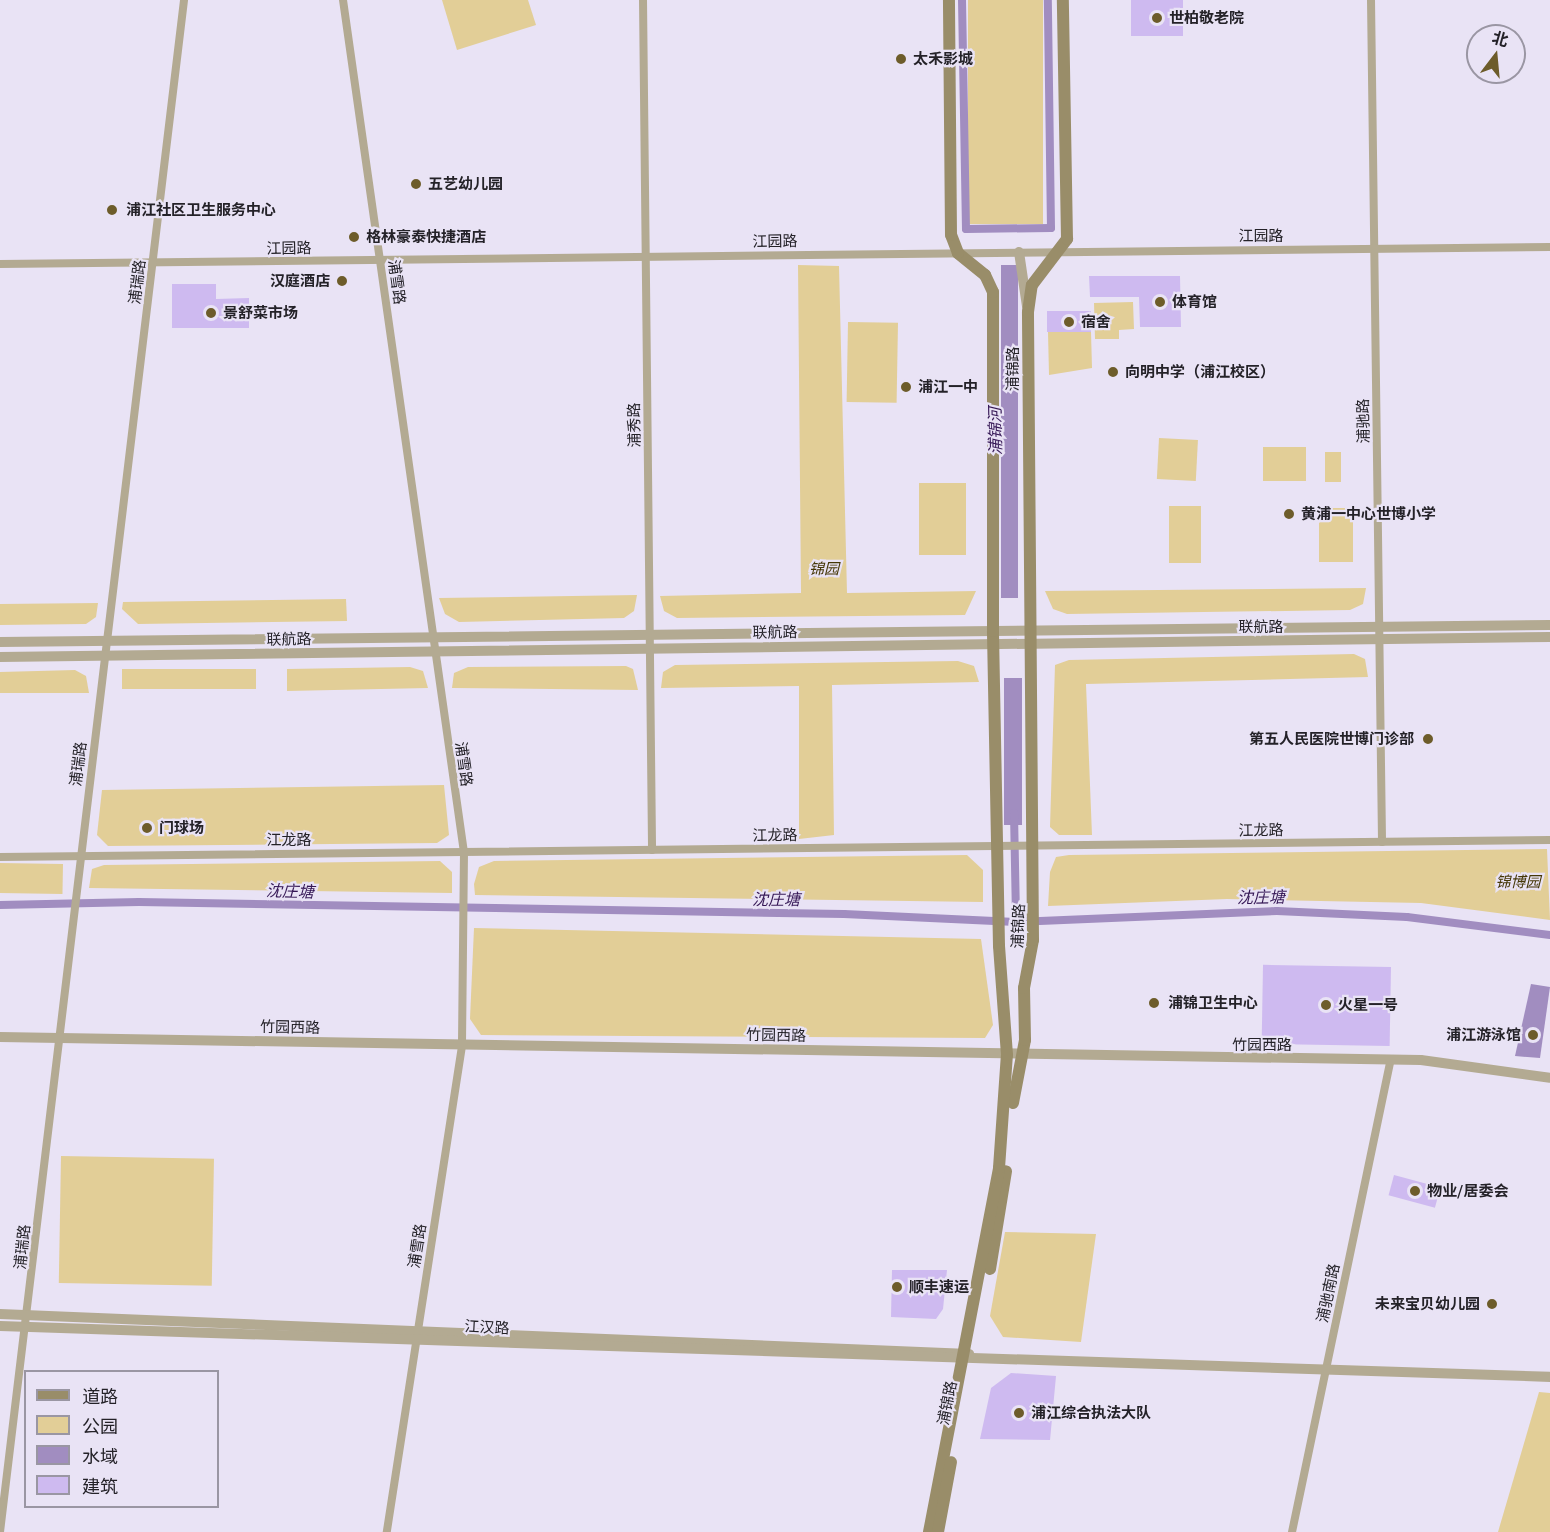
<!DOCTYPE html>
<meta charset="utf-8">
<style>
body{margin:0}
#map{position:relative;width:1550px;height:1532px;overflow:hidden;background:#e9e3f5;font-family:"IBM Plex Serif","Noto Sans SC",serif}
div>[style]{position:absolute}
.green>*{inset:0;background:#e2ce97;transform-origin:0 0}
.water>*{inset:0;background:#a18dc0;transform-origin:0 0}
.canal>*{height:8px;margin:-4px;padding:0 4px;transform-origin:4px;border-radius:4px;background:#a18dc0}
.building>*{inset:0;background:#cebaf0;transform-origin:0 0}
.minor>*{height:8px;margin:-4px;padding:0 4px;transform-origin:4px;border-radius:4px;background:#b3aa92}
.tertiary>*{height:10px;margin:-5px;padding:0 5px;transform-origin:5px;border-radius:5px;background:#b3aa92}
.secondary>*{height:12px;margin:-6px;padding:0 6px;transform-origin:6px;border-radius:6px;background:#998d69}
.dots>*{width:16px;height:16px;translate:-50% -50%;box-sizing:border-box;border:3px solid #e9e3f5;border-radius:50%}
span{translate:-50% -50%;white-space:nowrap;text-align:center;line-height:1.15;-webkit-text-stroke:4.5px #e9e3f5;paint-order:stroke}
.poi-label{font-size:15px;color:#242228;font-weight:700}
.left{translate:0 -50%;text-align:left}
.right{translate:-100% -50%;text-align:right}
.street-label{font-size:15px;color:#242228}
.park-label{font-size:15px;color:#453707;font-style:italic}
.water-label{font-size:16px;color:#351755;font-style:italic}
.legend{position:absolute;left:24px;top:1370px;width:195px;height:138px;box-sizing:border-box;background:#e9e3f5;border:2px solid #9a96a3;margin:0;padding:8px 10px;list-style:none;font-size:18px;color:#242228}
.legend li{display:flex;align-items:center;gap:12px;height:30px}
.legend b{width:30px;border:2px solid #9a96a3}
.north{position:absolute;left:1466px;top:24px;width:60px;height:60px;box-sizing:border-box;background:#e9e3f5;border:2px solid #9a96a3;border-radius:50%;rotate:16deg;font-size:16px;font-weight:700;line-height:24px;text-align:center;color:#242228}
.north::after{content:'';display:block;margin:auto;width:21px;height:27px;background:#6d5c2a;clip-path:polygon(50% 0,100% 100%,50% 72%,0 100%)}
</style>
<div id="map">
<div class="green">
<div style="clip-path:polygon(442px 0,528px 0,536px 25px,457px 50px)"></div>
<div style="left:968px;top:0;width:75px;height:224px"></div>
<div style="clip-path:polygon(798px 265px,839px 266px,847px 593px,976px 591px,965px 615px,677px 618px,664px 611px,660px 596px,801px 593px)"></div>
<div style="clip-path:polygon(1133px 302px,1134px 329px,1119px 330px,1119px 339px,1095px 339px,1094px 303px)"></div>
<div style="left:848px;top:322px;width:50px;height:80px;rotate:1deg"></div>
<div style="clip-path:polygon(1048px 332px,1091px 332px,1092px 368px,1049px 375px)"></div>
<div style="left:1159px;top:438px;width:39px;height:41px;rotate:3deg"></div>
<div style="left:1306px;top:447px;width:34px;height:43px;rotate:90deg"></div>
<div style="left:1325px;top:452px;width:16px;height:30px"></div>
<div style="left:966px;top:483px;width:72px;height:47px;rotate:90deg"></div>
<div style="left:1169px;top:506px;width:32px;height:57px"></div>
<div style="left:1319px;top:508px;width:34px;height:54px"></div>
<div style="clip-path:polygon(1366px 588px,1363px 604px,1350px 610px,1067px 614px,1053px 609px,1045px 591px)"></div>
<div style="clip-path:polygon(637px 595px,634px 611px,624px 618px,459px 622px,445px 614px,439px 598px)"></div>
<div style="clip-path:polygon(346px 599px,347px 621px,138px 624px,122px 609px,123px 602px)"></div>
<div style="clip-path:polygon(98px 603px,96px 617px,86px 624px,0 625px,0 604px)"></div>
<div style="clip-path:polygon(1354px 654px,1365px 659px,1368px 677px,1086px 684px,1092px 835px,1059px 835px,1050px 827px,1055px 665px,1069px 660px)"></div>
<div style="clip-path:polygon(958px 661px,974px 666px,979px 682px,832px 685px,834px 835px,799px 839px,799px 686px,661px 688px,663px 672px,675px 665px)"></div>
<div style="clip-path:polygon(626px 666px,633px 669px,638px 690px,452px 688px,454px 673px,468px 667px)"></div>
<div style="clip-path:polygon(410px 667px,423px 671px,428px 688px,287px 691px,287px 669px)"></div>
<div style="left:256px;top:669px;width:20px;height:134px;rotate:90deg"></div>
<div style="clip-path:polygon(75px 670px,86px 676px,89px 693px,0 693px,0 672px)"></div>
<div style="clip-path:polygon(444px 785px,449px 835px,437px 843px,108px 846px,97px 835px,102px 790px)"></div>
<div style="clip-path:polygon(1547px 849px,1550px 920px,1421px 903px,1227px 899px,1048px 906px,1050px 872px,1056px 857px,1069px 855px)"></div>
<div style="clip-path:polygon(967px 855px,983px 870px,983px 902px,475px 895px,474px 884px,479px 867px,494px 861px)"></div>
<div style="clip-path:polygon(440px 861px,452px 872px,452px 893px,89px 888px,92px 869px,104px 865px)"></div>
<div style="left:0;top:863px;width:63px;height:30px;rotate:1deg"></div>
<div style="clip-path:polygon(474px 928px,981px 939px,993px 1025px,985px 1038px,481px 1035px,470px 1019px)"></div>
<div style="left:61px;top:1156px;width:153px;height:127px;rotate:1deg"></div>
<div style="clip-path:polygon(1005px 1232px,1096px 1234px,1081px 1342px,1003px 1337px,990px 1316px)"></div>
<div style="clip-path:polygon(1539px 1392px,1550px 1393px,1550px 1532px,1498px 1532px)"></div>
</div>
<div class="water">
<div style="left:1001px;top:265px;width:17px;height:333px"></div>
<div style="left:1004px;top:678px;width:18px;height:147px"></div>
<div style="clip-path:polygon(1531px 984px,1550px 987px,1540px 1058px,1515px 1056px)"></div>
</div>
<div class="canal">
<div style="left:962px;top:0;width:229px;rotate:89deg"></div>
<div style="left:966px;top:229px;width:85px;rotate:-0.7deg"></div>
<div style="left:1051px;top:228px;width:228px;rotate:-90.8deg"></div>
<div style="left:1014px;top:813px;width:109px;rotate:88.9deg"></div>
<div style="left:0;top:905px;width:139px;rotate:-1.2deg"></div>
<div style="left:139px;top:902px;width:705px;rotate:0.98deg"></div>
<div style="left:844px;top:914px;width:172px;rotate:2.7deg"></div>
<div style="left:1016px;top:922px;width:261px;rotate:-2.4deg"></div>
<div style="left:1277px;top:911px;width:130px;rotate:2.6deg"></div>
<div style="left:1407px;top:917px;width:144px;rotate:7.2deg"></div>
</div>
<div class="building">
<div style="left:1131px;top:0;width:52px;height:36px"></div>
<div style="clip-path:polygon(1089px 276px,1180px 276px,1181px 327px,1140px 327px,1139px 297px,1090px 297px)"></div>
<div style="clip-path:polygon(172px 284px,216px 284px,216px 299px,249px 298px,249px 328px,172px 328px)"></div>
<div style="left:1091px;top:311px;width:21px;height:44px;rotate:90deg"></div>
<div style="left:1391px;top:967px;width:79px;height:128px;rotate:91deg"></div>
<div style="left:1394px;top:1175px;width:48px;height:21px;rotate:15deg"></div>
<div style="clip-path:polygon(892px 1270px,947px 1270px,943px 1309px,936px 1319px,891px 1317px)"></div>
<div style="clip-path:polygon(1011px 1373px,1056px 1376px,1050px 1440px,980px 1439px,991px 1388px)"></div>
</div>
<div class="minor">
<div style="left:343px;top:0;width:861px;rotate:81.92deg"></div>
<div style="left:464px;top:852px;width:194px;rotate:90.6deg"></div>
<div style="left:462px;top:1046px;width:492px;rotate:98.8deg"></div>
<div style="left:643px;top:0;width:850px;rotate:89.39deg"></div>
<div style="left:1371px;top:0;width:842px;rotate:89.25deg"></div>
<div style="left:0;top:264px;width:1550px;rotate:-0.63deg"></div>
<div style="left:0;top:857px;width:1550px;rotate:-0.63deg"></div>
<div style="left:0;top:1532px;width:1543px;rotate:-83.15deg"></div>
<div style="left:1292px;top:1532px;width:482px;rotate:-78.2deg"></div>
</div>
<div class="tertiary">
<div style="left:1019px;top:252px;width:55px;rotate:81.6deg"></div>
<div style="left:0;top:642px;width:1550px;rotate:-0.63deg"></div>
<div style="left:0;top:657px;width:1550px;rotate:-0.74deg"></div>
<div style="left:0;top:1037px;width:1421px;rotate:0.93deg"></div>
<div style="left:1421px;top:1060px;width:130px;rotate:7.9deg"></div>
<div style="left:0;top:1314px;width:970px;rotate:2.36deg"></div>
<div style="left:0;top:1326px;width:1551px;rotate:1.88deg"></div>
</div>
<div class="secondary">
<div style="left:1013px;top:1103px;width:64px;rotate:-79.2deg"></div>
<div style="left:1025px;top:1040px;width:52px;rotate:-91.1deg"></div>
<div style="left:1024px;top:988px;width:49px;rotate:-79.4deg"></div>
<div style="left:1033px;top:940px;width:628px;rotate:-90.46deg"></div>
<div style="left:1028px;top:312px;width:27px;rotate:-82deg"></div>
<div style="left:1032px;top:285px;width:58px;rotate:-52.7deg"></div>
<div style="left:1067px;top:239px;width:239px;rotate:-91deg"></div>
<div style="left:990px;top:1269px;width:99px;rotate:-80.7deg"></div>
<div style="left:929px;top:1532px;width:371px;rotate:-79.1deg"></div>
<div style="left:999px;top:1168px;width:113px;rotate:-86deg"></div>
<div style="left:1007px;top:1055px;width:109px;rotate:-94.2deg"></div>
<div style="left:999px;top:946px;width:315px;rotate:-91.1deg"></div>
<div style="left:993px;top:631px;width:339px;rotate:-90deg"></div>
<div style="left:993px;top:292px;width:19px;rotate:-115deg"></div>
<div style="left:985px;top:275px;width:35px;rotate:-141deg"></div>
<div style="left:958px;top:253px;width:19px;rotate:-111deg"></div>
<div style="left:951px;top:235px;width:235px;rotate:-90.5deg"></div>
<div style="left:938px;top:1532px;width:71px;rotate:-79.5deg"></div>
</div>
<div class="dots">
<div style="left:1157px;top:18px;background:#6d5c2a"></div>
<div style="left:901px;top:59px;background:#6d5c2a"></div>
<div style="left:416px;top:184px;background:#6d5c2a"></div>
<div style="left:112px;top:210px;background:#6d5c2a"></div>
<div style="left:354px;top:237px;background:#6d5c2a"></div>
<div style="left:342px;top:281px;background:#6d5c2a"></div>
<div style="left:1160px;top:302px;background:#6d5c2a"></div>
<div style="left:211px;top:313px;background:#6d5c2a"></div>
<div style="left:1069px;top:322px;background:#6d5c2a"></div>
<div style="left:1113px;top:372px;background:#6d5c2a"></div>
<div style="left:906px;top:387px;background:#6d5c2a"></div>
<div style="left:1289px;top:514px;background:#6d5c2a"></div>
<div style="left:1428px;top:739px;background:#6d5c2a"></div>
<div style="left:147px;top:828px;background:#6d5c2a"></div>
<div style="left:1154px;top:1003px;background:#6d5c2a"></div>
<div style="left:1326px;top:1005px;background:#6d5c2a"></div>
<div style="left:1533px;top:1035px;background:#6d5c2a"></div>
<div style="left:1415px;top:1191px;background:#6d5c2a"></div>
<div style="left:897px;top:1287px;background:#6d5c2a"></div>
<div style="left:1492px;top:1304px;background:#6d5c2a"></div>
<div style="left:1019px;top:1413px;background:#6d5c2a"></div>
</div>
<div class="poi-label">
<span class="left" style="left:1169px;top:18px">世柏敬老院</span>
<span class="left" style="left:913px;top:59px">太禾影城</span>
<span class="left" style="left:428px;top:184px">五艺幼儿园</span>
<span class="left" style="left:126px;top:210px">浦江社区卫生服务中心</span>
<span class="left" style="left:366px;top:237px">格林豪泰快捷酒店</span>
<span class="right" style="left:330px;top:281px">汉庭酒店</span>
<span class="left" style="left:1172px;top:302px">体育馆</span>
<span class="left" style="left:223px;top:313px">景舒菜市场</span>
<span class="left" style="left:1081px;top:322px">宿舍</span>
<span class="left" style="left:1125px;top:372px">向明中学（浦江校区）</span>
<span class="left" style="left:918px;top:387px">浦江一中</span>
<span class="left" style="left:1301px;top:514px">黄浦一中心世博小学</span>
<span class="right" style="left:1414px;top:739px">第五人民医院世博门诊部</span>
<span class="left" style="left:159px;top:828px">门球场</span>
<span class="left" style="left:1168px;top:1003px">浦锦卫生中心</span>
<span class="left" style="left:1338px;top:1005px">火星一号</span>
<span class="right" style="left:1521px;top:1035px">浦江游泳馆</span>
<span class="left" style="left:1427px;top:1191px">物业/居委会</span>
<span class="left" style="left:909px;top:1287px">顺丰速运</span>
<span class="right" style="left:1480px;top:1304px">未来宝贝幼儿园</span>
<span class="left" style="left:1031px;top:1413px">浦江综合执法大队</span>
</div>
<div class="street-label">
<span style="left:1261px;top:236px">江园路</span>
<span style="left:775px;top:241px;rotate:-1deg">江园路</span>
<span style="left:289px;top:248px;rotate:-1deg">江园路</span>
<span style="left:137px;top:282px;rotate:-83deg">浦瑞路</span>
<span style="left:397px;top:282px;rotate:82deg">浦雪路</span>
<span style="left:1013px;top:369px;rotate:-90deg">浦锦路</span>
<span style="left:1363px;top:421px;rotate:-91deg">浦驰路</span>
<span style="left:634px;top:425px;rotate:-91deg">浦秀路</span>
<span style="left:1261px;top:627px">联航路</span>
<span style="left:775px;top:632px;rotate:-1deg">联航路</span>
<span style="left:289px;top:639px;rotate:-1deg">联航路</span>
<span style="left:78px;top:764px;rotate:-83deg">浦瑞路</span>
<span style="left:464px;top:764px;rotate:82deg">浦雪路</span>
<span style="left:1261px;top:830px;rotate:-1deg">江龙路</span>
<span style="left:775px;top:835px;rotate:-1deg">江龙路</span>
<span style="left:289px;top:840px">江龙路</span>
<span style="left:1018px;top:926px;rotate:-88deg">浦锦路</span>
<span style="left:290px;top:1027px;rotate:1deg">竹园西路</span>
<span style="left:776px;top:1035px;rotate:1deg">竹园西路</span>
<span style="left:1262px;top:1045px">竹园西路</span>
<span style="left:417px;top:1246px;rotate:-81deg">浦雪路</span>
<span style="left:22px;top:1247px;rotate:-84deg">浦瑞路</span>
<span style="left:1328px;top:1293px;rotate:-78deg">浦驰南路</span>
<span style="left:487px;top:1327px;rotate:3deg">江汉路</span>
<span style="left:947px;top:1403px;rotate:-79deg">浦锦路</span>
</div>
<div class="park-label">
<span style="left:824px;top:569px">锦园</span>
<span style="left:1518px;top:882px">锦博园</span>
</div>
<div class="water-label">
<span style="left:995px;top:431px;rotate:-91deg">浦锦河</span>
<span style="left:290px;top:891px;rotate:2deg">沈庄塘</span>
<span style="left:1261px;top:897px;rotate:-1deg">沈庄塘</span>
<span style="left:776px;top:899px">沈庄塘</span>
</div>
<ul class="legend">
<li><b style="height:8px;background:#998d69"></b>道路</li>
<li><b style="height:16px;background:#e2ce97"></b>公园</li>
<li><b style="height:16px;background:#a18dc0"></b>水域</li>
<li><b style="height:16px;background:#cebaf0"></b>建筑</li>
</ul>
<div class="north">北</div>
</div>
